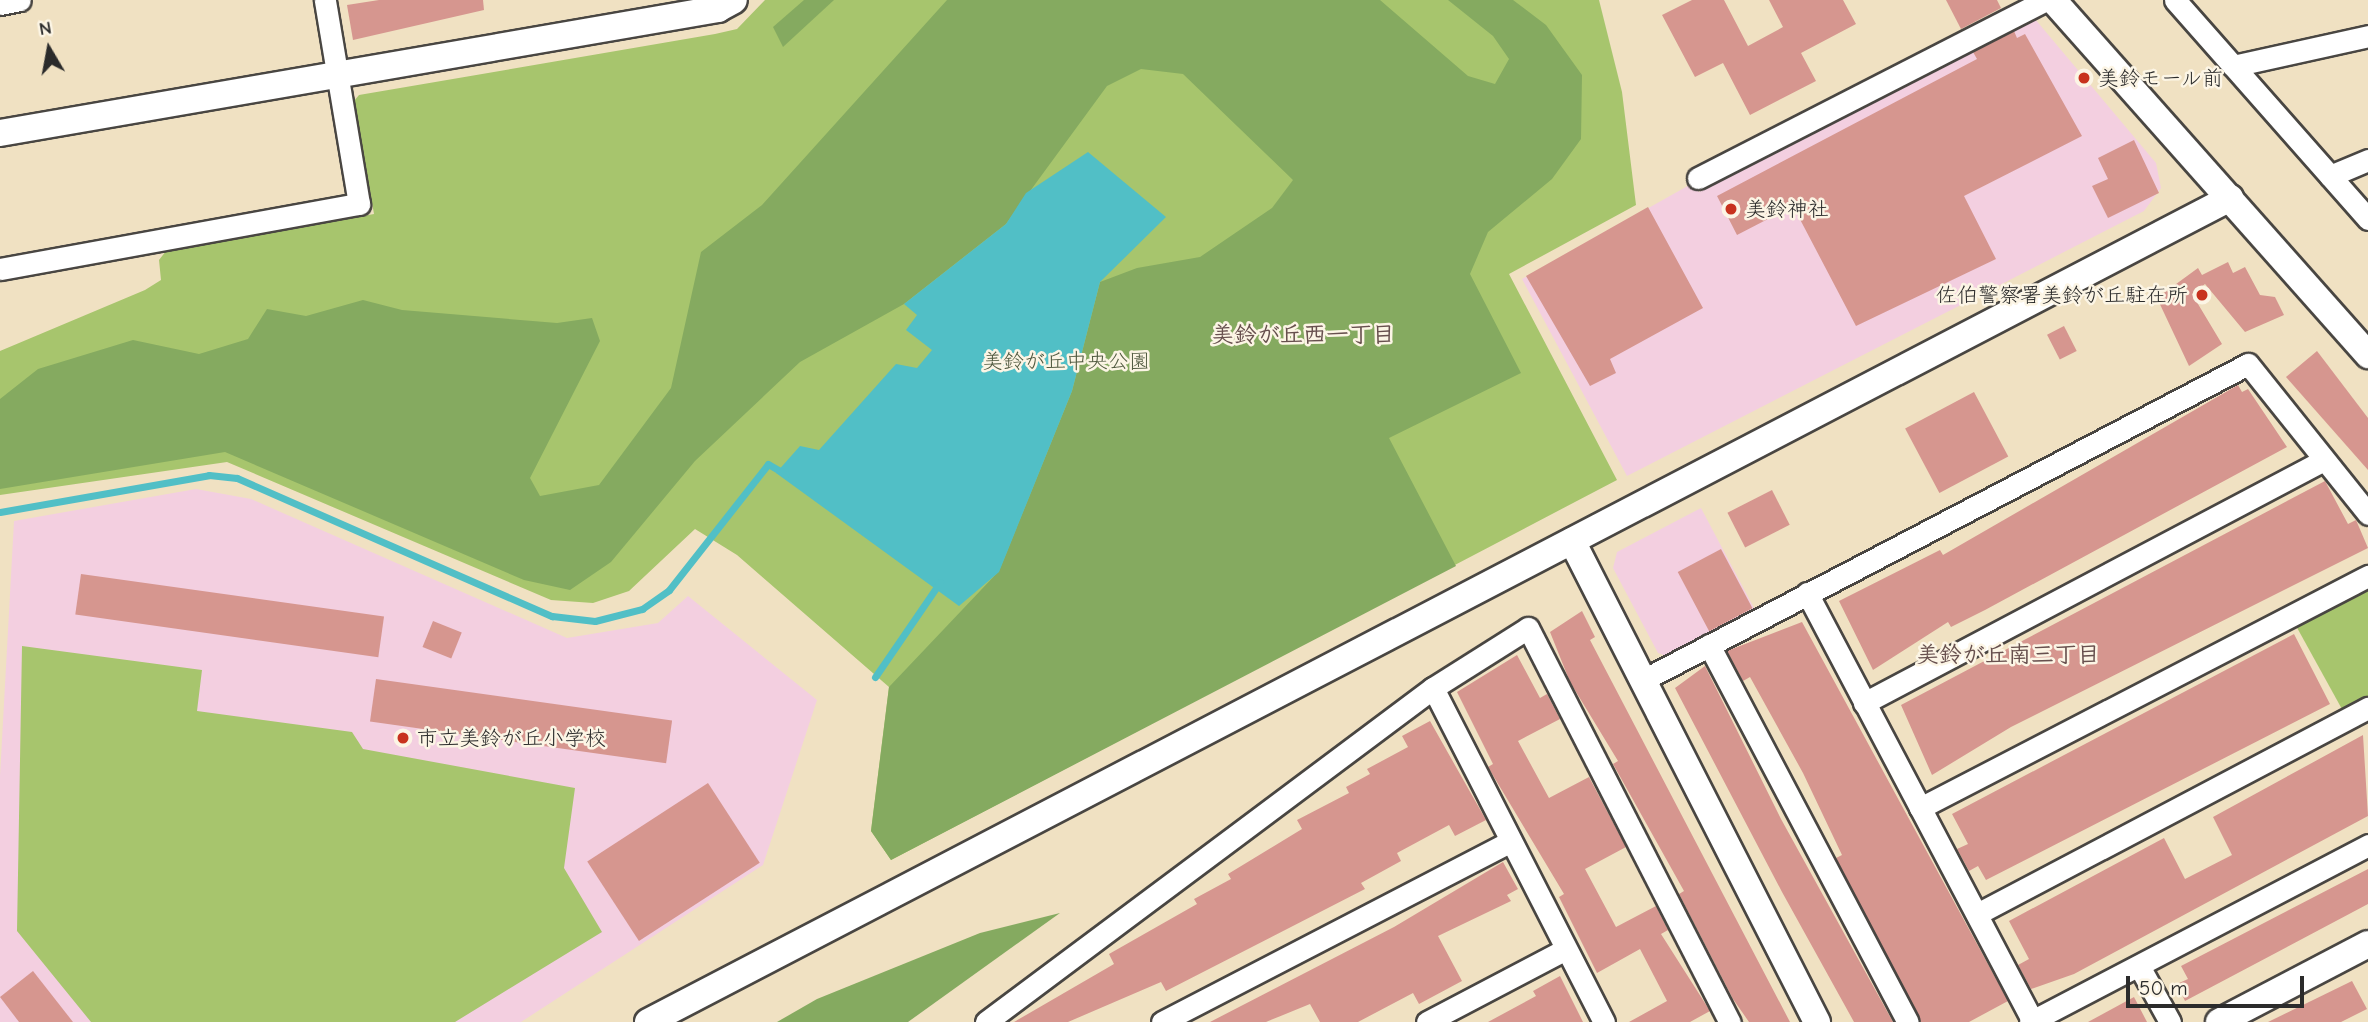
<!DOCTYPE html>
<meta charset="utf-8">
<style>
body{margin:0}
#map{position:relative;width:2368px;height:1022px;overflow:hidden;background:#f0e1c2;font-family:"Comic Neue","Klee One",sans-serif}
div>[style]{position:absolute}
.built>*{inset:0;background:#f3cfe0}
.green>*{inset:0;background:#a7c56d}
.forest>*{inset:0;background:#85aa60}
.water>*{inset:0;background:#51bfc6}
.stream>*{height:7px;margin:-3.5px;padding:0 3.5px;transform-origin:3.5px;border-radius:3.5px;background:#51bfc6}
.building>*{inset:0;background:#d6968f;transform-origin:0 0}
.roads{filter:drop-shadow(2px 0 #494642) drop-shadow(-2px 0 #494642) drop-shadow(0 2px #494642) drop-shadow(0 -2px #494642)}
.minor>*{height:21px;margin:-10.5px;padding:0 10.5px;transform-origin:10.5px;border-radius:10.5px;background:#fff}
.tertiary>*{height:26px;margin:-13px;padding:0 13px;transform-origin:13px;border-radius:13px;background:#fff}
.dots>*{width:19px;height:19px;translate:-50% -50%;box-sizing:border-box;border:4px solid #fcf5e5;border-radius:50%}
span{translate:-50% -50%;white-space:nowrap;text-align:center;line-height:1.15;-webkit-text-stroke:5px #fcf5e5;paint-order:stroke}
.poi-label{font-size:21px;color:#2b2b2b}
.left{translate:0 -50%;text-align:left}
.right{translate:-100% -50%;text-align:right}
.park-label{font-size:21px;color:#50593f}
.neighbourhood-label{font-size:23px;color:#67504e;font-weight:700}
.north{position:absolute;left:14px;top:14px;width:70px;height:70px;-webkit-text-stroke:5px #fcf5e5;paint-order:stroke;rotate:350deg;font-size:19px;font-weight:700;line-height:28px;text-align:center;color:#2b2b2b}
.north::after{content:'';display:block;margin:auto;width:24px;height:32px;background:#2b2b2b;clip-path:polygon(50% 0,100% 100%,50% 72%,0 100%)}
.scale{position:absolute;left:2126px;top:976px;width:178px;height:32px;box-sizing:border-box;border:4px solid #2b2b2b;border-top:0;padding-left:9px;font-size:21px;line-height:24px;white-space:nowrap;color:#2b2b2b;-webkit-text-stroke:5px #fcf5e5;paint-order:stroke}
</style>
<div id="map">
<div class="built">
<div style="clip-path:polygon(2035px 19px,2156px 163px,2161px 188px,2144px 211px,1627px 476px,1522px 279px,1693px 183px,1699px 192px)"></div>
<div style="clip-path:polygon(196px 489px,251px 499px,567px 638px,658px 623px,688px 596px,817px 700px,763px 865px,521px 1022px,0 1022px,0 776px,14px 521px)"></div>
<div style="clip-path:polygon(1701px 508px,1755px 610px,1666px 656px,1658px 653px,1613px 568px,1617px 552px)"></div>
</div>
<div class="green">
<div style="clip-path:polygon(765px 0,1599px 0,1622px 92px,1636px 205px,1509px 274px,1617px 480px,891px 860px,871px 831px,889px 687px,737px 555px,695px 529px,629px 591px,593px 603px,551px 600px,227px 462px,0 495px,0 351px,145px 290px,161px 280px,159px 260px,166px 251px,374px 214px,354px 101px,359px 95px,715px 34px,737px 29px)"></div>
<div style="clip-path:polygon(2368px 586px,2368px 698px,2343px 711px,2295px 624px)"></div>
<div style="clip-path:polygon(22px 646px,202px 670px,197px 711px,352px 732px,363px 749px,575px 788px,564px 868px,602px 932px,455px 1022px,91px 1022px,17px 931px)"></div>
</div>
<div class="forest">
<div style="clip-path:polygon(804px 0,834px 0,783px 47px,773px 27px)"></div>
<div style="clip-path:polygon(947px 0,1380px 0,1468px 76px,1495px 84px,1509px 59px,1493px 36px,1448px 0,1513px 0,1546px 25px,1582px 75px,1581px 139px,1552px 179px,1488px 232px,1470px 274px,1521px 373px,1389px 438px,1456px 566px,891px 860px,871px 831px,889px 687px,999px 571px,1072px 391px,1100px 282px,1137px 268px,1200px 257px,1272px 208px,1293px 180px,1183px 74px,1141px 69px,1107px 86px,1006px 224px,904px 304px,800px 362px,695px 461px,611px 562px,570px 590px,524px 580px,225px 452px,0 489px,0 399px,38px 369px,133px 340px,199px 354px,248px 339px,267px 309px,306px 316px,363px 300px,402px 310px,557px 323px,592px 318px,600px 341px,530px 478px,540px 496px,599px 485px,671px 388px,701px 252px,762px 205px)"></div>
<div style="clip-path:polygon(1060px 913px,908px 1022px,777px 1022px,817px 999px,980px 933px)"></div>
</div>
<div class="water">
<div style="clip-path:polygon(1088px 152px,1166px 217px,1100px 282px,1072px 391px,999px 572px,959px 606px,776px 473px,800px 446px,819px 450px,896px 364px,917px 368px,932px 350px,906px 330px,917px 315px,904px 304px,1006px 224px,1026px 193px)"></div>
</div>
<div class="stream">
<div style="left:0;top:512px;width:212px;rotate:-10deg"></div>
<div style="left:209px;top:475px;width:28px;rotate:6deg"></div>
<div style="left:237px;top:478px;width:344px;rotate:23.7deg"></div>
<div style="left:552px;top:616px;width:43px;rotate:6.6deg"></div>
<div style="left:595px;top:621px;width:49px;rotate:-14.3deg"></div>
<div style="left:642px;top:609px;width:33px;rotate:-35deg"></div>
<div style="left:669px;top:590px;width:160px;rotate:-51.8deg"></div>
<div style="left:768px;top:464px;width:20px;rotate:30deg"></div>
<div style="left:875px;top:677px;width:115px;rotate:-55.6deg"></div>
</div>
<div class="building">
<div style="clip-path:polygon(379px 0,483px 0,484px 10px,353px 40px,347px 5px)"></div>
<div style="clip-path:polygon(1692px 0,1724px 0,1748px 46px,1783px 27px,1769px 0,1843px 0,1856px 24px,1801px 53px,1816px 81px,1750px 115px,1723px 63px,1695px 77px,1662px 15px)"></div>
<div style="clip-path:polygon(1946px 0,1997px 0,2001px 8px,1961px 29px)"></div>
<div style="clip-path:polygon(2014px 31px,2017px 38px,2025px 34px,2082px 136px,1964px 196px,1996px 259px,1856px 326px,1793px 206px,1737px 235px,1717px 196px,1977px 59px,1973px 52px)"></div>
<div style="clip-path:polygon(2134px 140px,2159px 193px,2108px 218px,2092px 186px,2108px 179px,2098px 158px)"></div>
<div style="clip-path:polygon(1648px 207px,1703px 308px,1610px 359px,1616px 373px,1590px 386px,1526px 276px)"></div>
<div style="clip-path:polygon(2228px 262px,2233px 273px,2245px 267px,2260px 295px,2275px 297px,2284px 315px,2245px 332px,2205px 284px,2192px 294px,2222px 344px,2189px 366px,2157px 298px,2198px 268px,2202px 275px)"></div>
<div style="left:2064px;top:326px;width:28px;height:19px;rotate:63deg"></div>
<div style="clip-path:polygon(2317px 351px,2368px 418px,2368px 470px,2286px 377px)"></div>
<div style="clip-path:polygon(2238px 385px,2242px 392px,2248px 389px,2287px 447px,1985px 610px,1951px 627px,1948px 622px,1873px 670px,1839px 601px,1940px 550px,1943px 555px)"></div>
<div style="left:1974px;top:392px;width:73px;height:78px;rotate:62deg"></div>
<div style="clip-path:polygon(2325px 481px,2348px 524px,2356px 520px,2368px 548px,2011px 727px,1932px 775px,1901px 705px)"></div>
<div style="left:1772px;top:490px;width:39px;height:50px;rotate:63deg"></div>
<div style="left:1721px;top:549px;width:67px;height:49px;rotate:62deg"></div>
<div style="left:81px;top:574px;width:306px;height:41px;rotate:8deg"></div>
<div style="clip-path:polygon(1582px 611px,1595px 637px,1590px 640px,1790px 1022px,1749px 1022px,1733px 999px,1679px 894px,1684px 891px,1613px 764px,1618px 761px,1570px 682px,1550px 632px)"></div>
<div style="left:433px;top:621px;width:31px;height:28px;rotate:22deg"></div>
<div style="clip-path:polygon(1802px 622px,2008px 1001px,1969px 1022px,1921px 1022px,1836px 858px,1842px 855px,1803px 773px,1750px 677px,1743px 681px,1727px 651px)"></div>
<div style="clip-path:polygon(2294px 634px,2330px 704px,1986px 880px,1978px 866px,1969px 871px,1957px 849px,1968px 844px,1952px 814px)"></div>
<div style="clip-path:polygon(1517px 655px,1540px 698px,1547px 694px,1560px 719px,1518px 741px,1549px 798px,1589px 777px,1626px 847px,1585px 869px,1616px 927px,1656px 906px,1668px 930px,1661px 934px,1710px 1011px,1690px 1022px,1629px 1022px,1667px 1001px,1640px 949px,1597px 973px,1559px 897px,1564px 894px,1488px 767px,1493px 764px,1457px 692px)"></div>
<div style="clip-path:polygon(1705px 666px,1781px 819px,1893px 1022px,1854px 1022px,1782px 892px,1675px 688px)"></div>
<div style="left:376px;top:679px;width:299px;height:43px;rotate:8deg"></div>
<div style="clip-path:polygon(1430px 721px,1486px 820px,1455px 836px,1449px 825px,1397px 853px,1401px 861px,1361px 883px,1365px 889px,1166px 991px,1161px 982px,1068px 1022px,1014px 1022px,1114px 964px,1109px 954px,1197px 904px,1194px 899px,1231px 879px,1228px 874px,1302px 829px,1297px 820px,1349px 793px,1346px 787px,1370px 774px,1367px 769px,1408px 747px,1402px 736px)"></div>
<div style="clip-path:polygon(2363px 735px,2368px 816px,2074px 974px,2031px 989px,2018px 965px,2029px 959px,2009px 921px,2164px 838px,2185px 879px,2232px 855px,2213px 817px)"></div>
<div style="left:708px;top:783px;width:95px;height:144px;rotate:57deg"></div>
<div style="clip-path:polygon(1503px 862px,1518px 889px,1507px 895px,1511px 901px,1438px 936px,1462px 981px,1419px 1004px,1413px 993px,1358px 1022px,1320px 1022px,1310px 1004px,1266px 1022px,1210px 1022px,1394px 927px)"></div>
<div style="clip-path:polygon(2368px 869px,2368px 904px,2185px 1001px,2177px 984px,2188px 979px,2181px 966px)"></div>
<div style="clip-path:polygon(33px 971px,73px 1022px,19px 1022px,0 997px)"></div>
<div style="clip-path:polygon(1560px 976px,1583px 1022px,1488px 1022px,1536px 996px,1533px 991px)"></div>
<div style="clip-path:polygon(2352px 981px,2367px 1009px,2341px 1022px,2268px 1022px)"></div>
<div style="clip-path:polygon(2134px 997px,2147px 1022px,2088px 1022px)"></div>
</div>
<div class="roads">
<div class="minor">
<div style="left:2175px;top:0;width:292px;rotate:48.6deg"></div>
<div style="left:0;top:4px;width:20px;rotate:-11deg"></div>
<div style="left:2233px;top:66px;width:138px;rotate:-12.5deg"></div>
<div style="left:2330px;top:176px;width:41px;rotate:-22.8deg"></div>
<div style="left:1698px;top:178px;width:391px;rotate:-27.1deg"></div>
<div style="left:0;top:269px;width:365px;rotate:-10.3deg"></div>
<div style="left:359px;top:204px;width:207px;rotate:-99.5deg"></div>
<div style="left:1807px;top:593px;width:484px;rotate:62.2deg"></div>
<div style="left:1709px;top:645px;width:426px;rotate:62.2deg"></div>
<div style="left:1645px;top:679px;width:680px;rotate:-27.58deg"></div>
<div style="left:2248px;top:364px;width:192px;rotate:51.3deg"></div>
<div style="left:1433px;top:688px;width:375px;rotate:62.9deg"></div>
<div style="left:1864px;top:703px;width:518px;rotate:-27.85deg"></div>
<div style="left:1920px;top:808px;width:505px;rotate:-27.38deg"></div>
<div style="left:1977px;top:914px;width:442px;rotate:-27.8deg"></div>
<div style="left:2139px;top:966px;width:64px;rotate:61deg"></div>
<div style="left:986px;top:1022px;width:558px;rotate:-36.77deg"></div>
<div style="left:1433px;top:688px;width:112px;rotate:-32.3deg"></div>
<div style="left:1528px;top:628px;width:443px;rotate:62.9deg"></div>
<div style="left:1162px;top:1022px;width:393px;rotate:-27.4deg"></div>
<div style="left:1427px;top:1022px;width:157px;rotate:-27.7deg"></div>
<div style="left:2030px;top:1022px;width:382px;rotate:-27.6deg"></div>
</div>
<div class="tertiary">
<div style="left:2053px;top:0;width:475px;rotate:48.4deg"></div>
<div style="left:0;top:133px;width:729px;rotate:-9.8deg"></div>
<div style="left:718px;top:9px;width:18px;rotate:-29deg"></div>
<div style="left:1572px;top:541px;width:540px;rotate:63.01deg"></div>
<div style="left:648px;top:1022px;width:1784px;rotate:-27.51deg"></div>
<div style="left:2219px;top:1022px;width:168px;rotate:-27.6deg"></div>
</div>
</div>
<div class="dots">
<div style="left:2084px;top:78px;background:#c8321e"></div>
<div style="left:1731px;top:209px;background:#c8321e"></div>
<div style="left:2202px;top:295px;background:#c8321e"></div>
<div style="left:403px;top:738px;background:#c8321e"></div>
</div>
<div class="poi-label">
<span class="left" style="left:2098px;top:78px">美鈴モール前</span>
<span class="left" style="left:1745px;top:209px">美鈴神社</span>
<span class="right" style="left:2188px;top:295px">佐伯警察署美鈴が丘駐在所</span>
<span class="left" style="left:417px;top:738px">市立美鈴が丘小学校</span>
</div>
<div class="park-label">
<span style="left:1066px;top:361px">美鈴が丘中央公園</span>
</div>
<div class="neighbourhood-label">
<span style="left:1303px;top:335px">美鈴が丘西一丁目</span>
<span style="left:2008px;top:655px">美鈴が丘南三丁目</span>
</div>
<div class="north">N</div>
<div class="scale">50 m</div>
</div>
